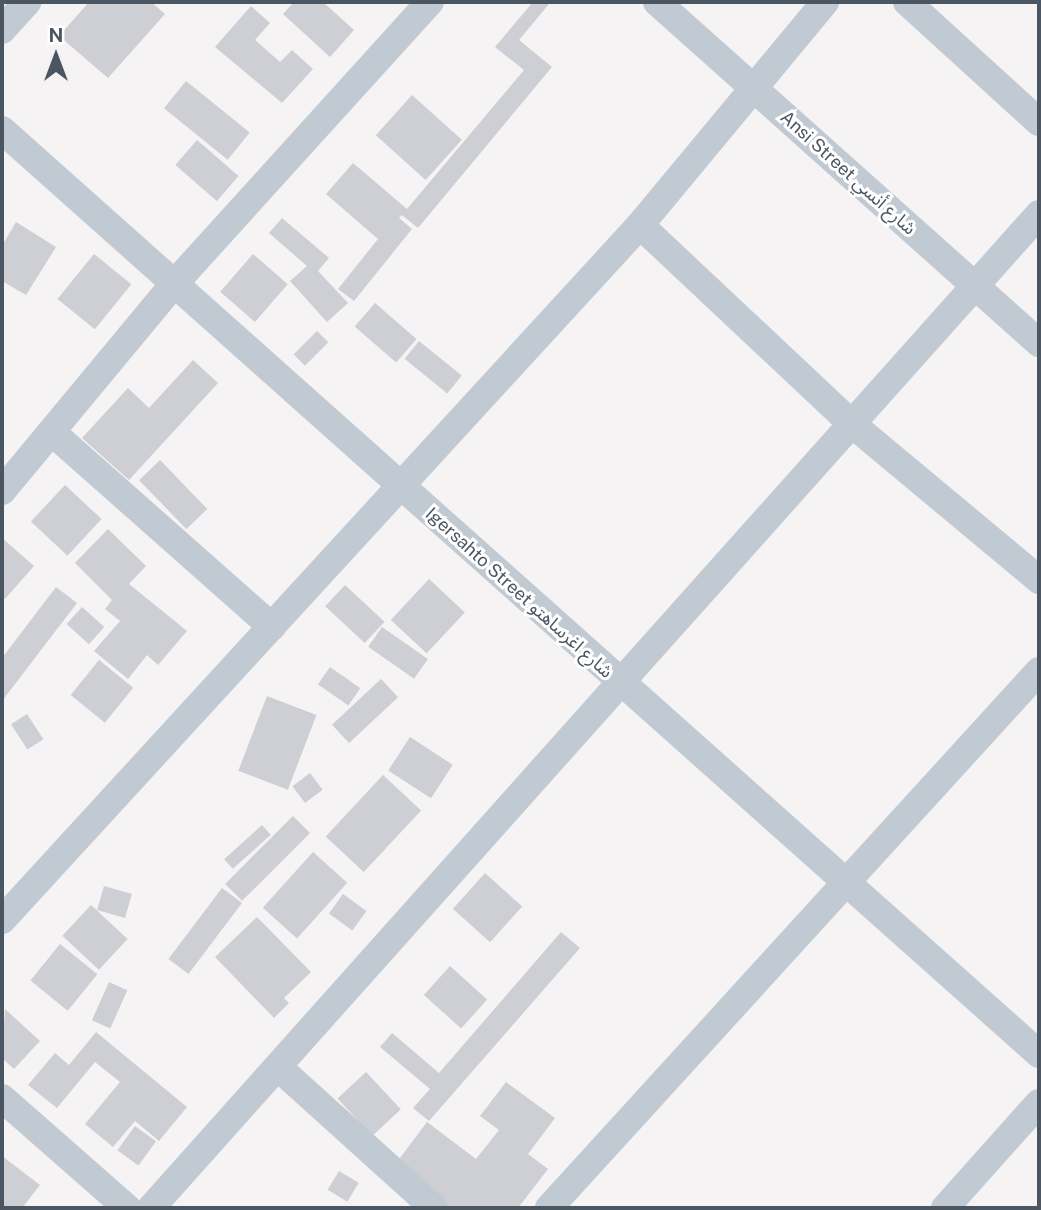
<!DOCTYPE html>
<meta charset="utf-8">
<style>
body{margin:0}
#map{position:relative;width:1041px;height:1210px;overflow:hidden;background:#f5f3f3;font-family:"Public Sans","Noto Sans Arabic",sans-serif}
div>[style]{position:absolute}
.building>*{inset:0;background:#cdcfd5;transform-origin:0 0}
.street>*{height:28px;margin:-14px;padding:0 14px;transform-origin:14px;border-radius:14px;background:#c1cad2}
span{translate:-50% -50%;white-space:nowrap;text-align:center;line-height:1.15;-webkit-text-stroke:6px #fff;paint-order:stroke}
.street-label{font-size:18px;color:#4a5661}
.frame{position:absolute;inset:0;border:4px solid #4a5661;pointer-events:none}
.north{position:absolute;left:21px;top:21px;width:70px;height:70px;-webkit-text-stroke:5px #fff;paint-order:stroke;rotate:0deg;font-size:19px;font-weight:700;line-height:28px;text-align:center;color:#4a5661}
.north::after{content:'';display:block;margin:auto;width:24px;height:32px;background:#4a5661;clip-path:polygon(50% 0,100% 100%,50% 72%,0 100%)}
</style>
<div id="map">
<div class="building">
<div style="clip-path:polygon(89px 2px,151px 2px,165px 14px,108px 78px,59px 36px)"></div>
<div style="clip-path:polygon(294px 2px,323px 2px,354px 30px,330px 57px,283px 14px)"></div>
<div style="clip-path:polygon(533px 2px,549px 4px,519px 40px,552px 67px,418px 228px,402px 215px,399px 218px,412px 229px,354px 301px,338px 289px,378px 239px,326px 194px,353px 163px,407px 209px,524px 70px,495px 47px)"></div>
<div style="clip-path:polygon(251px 6px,270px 23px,255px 40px,280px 62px,292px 50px,313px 69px,282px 103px,215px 47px)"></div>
<div style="left:186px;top:81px;width:82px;height:35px;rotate:39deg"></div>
<div style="left:412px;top:95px;width:67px;height:54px;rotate:42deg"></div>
<div style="left:197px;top:140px;width:55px;height:33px;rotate:41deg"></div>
<div style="clip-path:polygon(282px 218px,329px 258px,318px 271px,348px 303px,327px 322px,290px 281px,307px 266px,269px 233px)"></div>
<div style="clip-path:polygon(16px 222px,56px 247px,26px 295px,2px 281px,2px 246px)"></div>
<div style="left:94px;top:254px;width:48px;height:58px;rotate:39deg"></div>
<div style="left:253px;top:254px;width:46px;height:50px;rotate:41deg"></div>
<div style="left:375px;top:303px;width:55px;height:31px;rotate:41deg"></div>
<div style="left:317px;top:331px;width:16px;height:33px;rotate:45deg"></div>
<div style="left:419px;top:341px;width:55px;height:23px;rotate:39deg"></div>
<div style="clip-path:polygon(193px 360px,218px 383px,129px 480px,82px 438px,128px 388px,149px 408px)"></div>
<div style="left:160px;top:460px;width:68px;height:29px;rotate:46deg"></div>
<div style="left:65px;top:485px;width:50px;height:50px;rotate:43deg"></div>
<div style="clip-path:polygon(108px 529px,146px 566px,129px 584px,187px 631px,158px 665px,147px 655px,128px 679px,94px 651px,120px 621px,105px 609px,112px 600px,75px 563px)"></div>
<div style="clip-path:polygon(2px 538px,34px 566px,5px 599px,2px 596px)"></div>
<div style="left:429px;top:579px;width:49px;height:56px;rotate:43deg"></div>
<div style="left:345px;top:585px;width:54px;height:29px;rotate:43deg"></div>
<div style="clip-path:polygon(56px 587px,77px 603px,2px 701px,2px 658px)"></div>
<div style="left:82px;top:607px;width:30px;height:23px;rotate:42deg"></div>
<div style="left:382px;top:627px;width:56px;height:24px;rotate:35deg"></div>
<div style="left:99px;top:660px;width:44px;height:45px;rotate:39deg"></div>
<div style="left:330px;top:667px;width:37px;height:21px;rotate:35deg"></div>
<div style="left:381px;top:679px;width:25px;height:67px;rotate:47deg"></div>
<div style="left:267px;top:696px;width:53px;height:80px;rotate:21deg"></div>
<div style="left:27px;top:714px;width:30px;height:19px;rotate:57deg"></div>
<div style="left:410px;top:737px;width:51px;height:40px;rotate:33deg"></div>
<div style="left:310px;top:773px;width:21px;height:22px;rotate:53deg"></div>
<div style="left:383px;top:775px;width:52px;height:84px;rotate:43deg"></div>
<div style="left:293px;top:816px;width:24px;height:96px;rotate:45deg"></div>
<div style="left:262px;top:825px;width:13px;height:51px;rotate:48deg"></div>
<div style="left:313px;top:852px;width:46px;height:75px;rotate:42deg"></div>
<div style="left:485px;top:873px;width:50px;height:48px;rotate:42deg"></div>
<div style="left:104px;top:886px;width:29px;height:25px;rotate:16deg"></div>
<div style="left:222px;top:888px;width:25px;height:89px;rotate:37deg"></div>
<div style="left:343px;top:894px;width:29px;height:24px;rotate:36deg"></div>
<div style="left:91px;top:905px;width:50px;height:42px;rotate:43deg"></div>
<div style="clip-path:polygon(257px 917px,311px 972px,284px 998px,289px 1003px,274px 1018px,215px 957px)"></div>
<div style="clip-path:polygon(561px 932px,580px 948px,429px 1121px,413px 1108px,430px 1089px,380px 1047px,392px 1033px,439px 1073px)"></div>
<div style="left:60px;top:944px;width:48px;height:47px;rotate:39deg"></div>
<div style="left:450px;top:966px;width:50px;height:39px;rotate:42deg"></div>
<div style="left:109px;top:982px;width:20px;height:42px;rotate:24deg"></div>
<div style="clip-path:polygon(5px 1009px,40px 1041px,14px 1069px,2px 1058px)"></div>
<div style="clip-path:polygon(96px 1032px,187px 1107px,159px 1141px,135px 1121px,113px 1147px,85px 1124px,120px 1082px,95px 1062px,57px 1108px,28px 1085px,55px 1053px,69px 1065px)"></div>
<div style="left:366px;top:1072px;width:51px;height:39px;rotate:47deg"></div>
<div style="clip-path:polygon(506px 1082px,555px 1118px,528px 1154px,548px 1169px,518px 1208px,442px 1208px,391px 1170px,427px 1122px,476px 1159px,499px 1130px,480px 1116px)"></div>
<div style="left:135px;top:1126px;width:26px;height:30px;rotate:36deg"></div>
<div style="clip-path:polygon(2px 1156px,40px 1185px,22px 1208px,2px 1208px)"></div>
<div style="left:339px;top:1171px;width:23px;height:22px;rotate:31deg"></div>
</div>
<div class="street">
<div style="left:657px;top:2px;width:512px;rotate:41.75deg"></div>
<div style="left:907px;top:2px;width:178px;rotate:42.3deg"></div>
<div style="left:2px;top:30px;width:38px;rotate:-48deg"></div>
<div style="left:2px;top:130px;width:1389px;rotate:41.7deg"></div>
<div style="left:640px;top:225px;width:291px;rotate:43.2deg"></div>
<div style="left:852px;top:424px;width:244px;rotate:39.8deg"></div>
<div style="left:54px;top:434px;width:291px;rotate:41.5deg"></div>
<div style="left:2px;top:491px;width:269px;rotate:-50.3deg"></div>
<div style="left:174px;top:284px;width:381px;rotate:-47.8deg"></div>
<div style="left:2px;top:920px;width:943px;rotate:-47.45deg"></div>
<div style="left:640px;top:225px;width:290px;rotate:-50.3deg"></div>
<div style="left:279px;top:1068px;width:209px;rotate:42.1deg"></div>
<div style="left:2px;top:1098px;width:167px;rotate:41.3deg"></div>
<div style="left:151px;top:1208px;width:1333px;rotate:-48.22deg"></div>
<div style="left:549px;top:1208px;width:727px;rotate:-47.62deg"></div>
<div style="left:945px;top:1208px;width:141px;rotate:-48.2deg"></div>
</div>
<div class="street-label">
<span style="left:848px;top:173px;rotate:42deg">Ansi Street شارع أنسي</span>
<span style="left:519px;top:593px;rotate:42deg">Igersahto Street شارع اغرساهتو</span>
</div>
<div class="frame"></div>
<div class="north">N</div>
</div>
